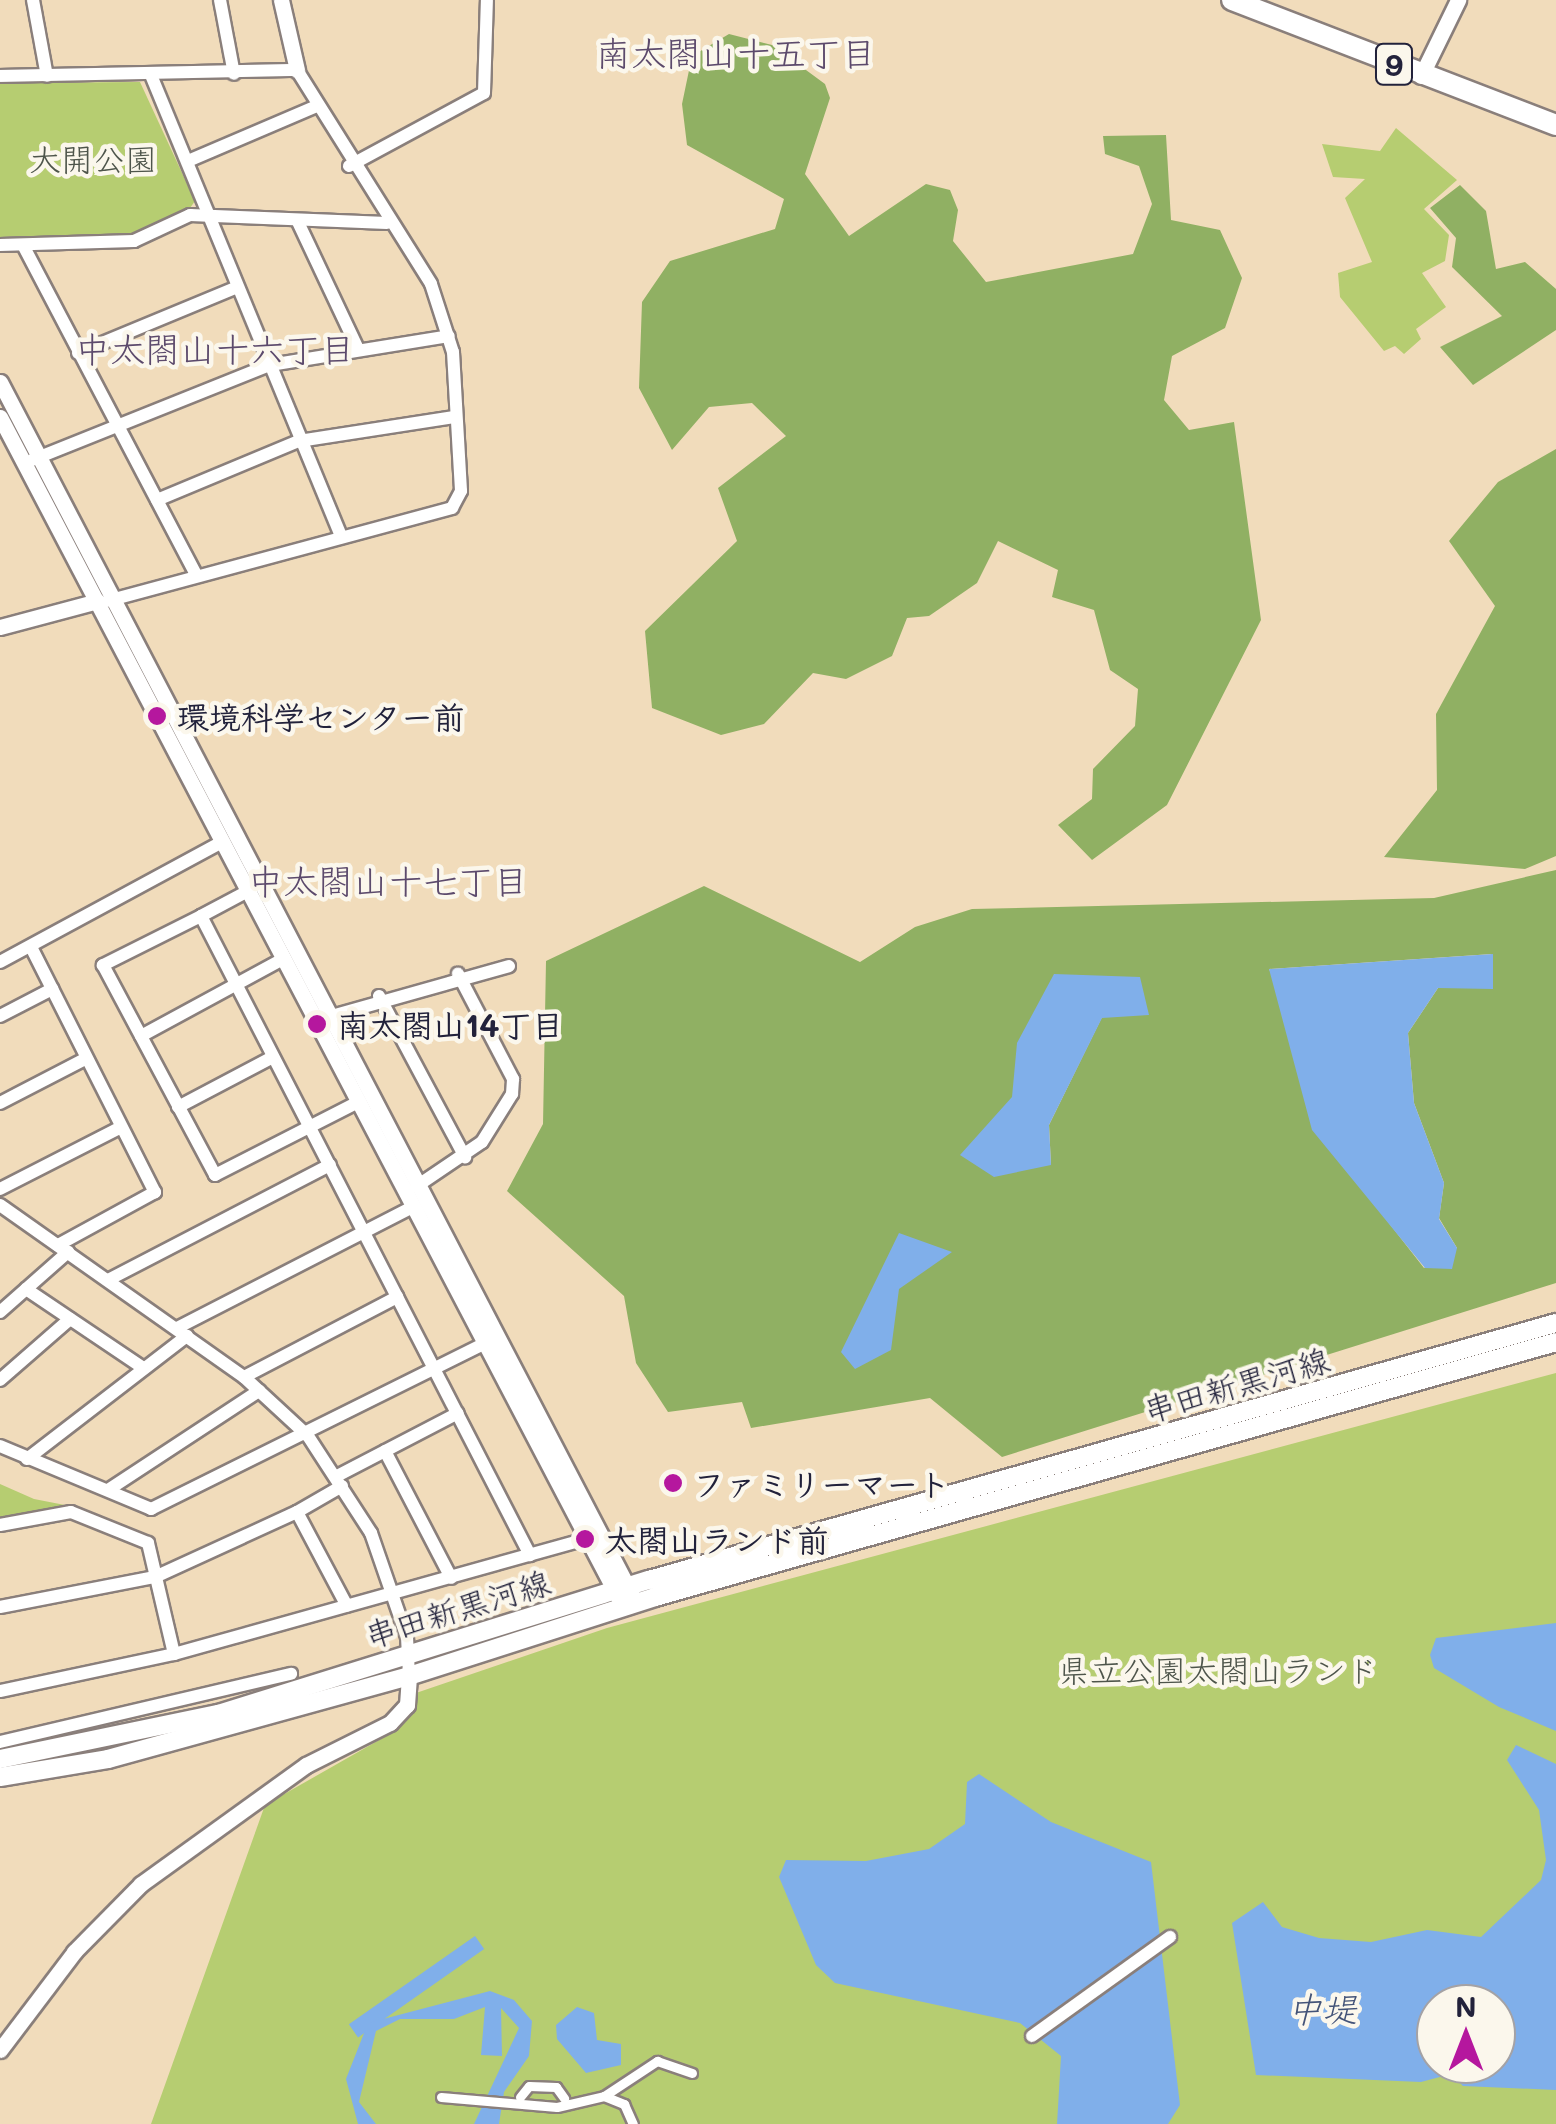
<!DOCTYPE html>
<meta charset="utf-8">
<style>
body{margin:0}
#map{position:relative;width:1556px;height:2124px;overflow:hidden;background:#f1dcbb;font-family:Mali,"Klee One",sans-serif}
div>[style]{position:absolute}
.green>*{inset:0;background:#b6cd71}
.forest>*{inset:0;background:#90b063}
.water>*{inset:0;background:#80afea;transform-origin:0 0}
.roads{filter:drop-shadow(2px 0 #8a7f7b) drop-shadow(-2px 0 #8a7f7b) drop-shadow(0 2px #8a7f7b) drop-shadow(0 -2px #8a7f7b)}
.pedestrian>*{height:9px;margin:-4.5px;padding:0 4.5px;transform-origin:4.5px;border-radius:4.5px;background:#fff}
.minor>*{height:12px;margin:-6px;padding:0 6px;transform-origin:6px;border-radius:6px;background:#fff}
.tertiary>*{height:15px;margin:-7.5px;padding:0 7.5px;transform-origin:7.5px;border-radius:7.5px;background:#fff}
.secondary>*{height:18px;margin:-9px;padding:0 9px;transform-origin:9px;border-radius:9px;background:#fff}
.primary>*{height:20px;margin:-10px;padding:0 10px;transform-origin:10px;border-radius:10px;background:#fff}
.dots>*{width:28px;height:28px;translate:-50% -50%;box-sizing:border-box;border:5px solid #fbf7ec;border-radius:50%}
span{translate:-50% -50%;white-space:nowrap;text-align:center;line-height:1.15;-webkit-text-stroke:9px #fbf7ec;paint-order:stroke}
.shield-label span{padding:2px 8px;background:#fbf7ec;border:2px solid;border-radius:8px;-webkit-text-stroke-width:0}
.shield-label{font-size:30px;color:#22223b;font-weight:700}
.park-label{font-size:32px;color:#4e554b}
.poi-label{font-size:32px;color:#22223b;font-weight:700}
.left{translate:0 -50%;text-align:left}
.street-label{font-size:32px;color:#22223b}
.neighbourhood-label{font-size:35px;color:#5c4a6c}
.water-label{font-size:35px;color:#435378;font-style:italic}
.north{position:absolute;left:1416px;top:1984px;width:100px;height:100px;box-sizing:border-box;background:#fbf7ec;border:2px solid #a4a2a5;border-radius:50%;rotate:0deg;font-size:28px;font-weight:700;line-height:40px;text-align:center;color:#22223b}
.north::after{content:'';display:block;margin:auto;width:35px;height:45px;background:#b5179e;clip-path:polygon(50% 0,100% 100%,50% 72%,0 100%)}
</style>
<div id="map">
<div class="green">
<div style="clip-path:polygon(140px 82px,195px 201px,190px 208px,130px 235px,0 237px,0 83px)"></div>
<div style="clip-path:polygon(1396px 128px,1457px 180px,1424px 209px,1449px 235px,1445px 261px,1422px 273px,1446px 307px,1416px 329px,1421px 339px,1404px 354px,1395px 346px,1384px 351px,1340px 297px,1338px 273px,1372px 262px,1345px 198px,1365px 179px,1333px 177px,1322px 144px,1380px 151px)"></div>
<div style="clip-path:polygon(evenodd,1556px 1373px,1556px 2124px,151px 2124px,265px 1805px,395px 1731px,416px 1710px,416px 1693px,607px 1628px,1556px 1373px,1436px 2004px,1496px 2004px,1496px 2064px,1436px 2064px,1436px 2004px)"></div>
<div style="clip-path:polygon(0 1484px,34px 1499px,70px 1506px,0 1518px)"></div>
</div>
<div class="forest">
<div style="clip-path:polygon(729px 34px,772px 45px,825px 84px,830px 98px,805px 174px,849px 236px,926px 184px,950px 190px,958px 210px,953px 241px,986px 282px,1133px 254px,1152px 204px,1139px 166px,1105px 154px,1103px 136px,1166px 135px,1171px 220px,1220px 230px,1242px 278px,1225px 328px,1172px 356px,1164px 400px,1189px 430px,1234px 422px,1261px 620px,1167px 805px,1092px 860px,1058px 825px,1092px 799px,1093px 769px,1135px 726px,1138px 689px,1110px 670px,1094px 610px,1052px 597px,1058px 570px,998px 541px,977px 583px,929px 616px,907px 618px,892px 656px,846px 679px,813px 673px,764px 724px,721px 735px,652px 708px,645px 631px,737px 541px,718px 488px,786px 436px,752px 403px,709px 407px,672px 450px,639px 388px,642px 302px,670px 261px,775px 229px,784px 199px,687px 145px,682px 104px,692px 56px)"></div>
<div style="clip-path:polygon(1460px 185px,1486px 211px,1496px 269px,1525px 262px,1556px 289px,1556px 330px,1473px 385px,1440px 347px,1502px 316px,1452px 267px,1456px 238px,1430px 208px)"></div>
<div style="clip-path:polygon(1556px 449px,1556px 856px,1525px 869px,1384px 857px,1437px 790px,1436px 714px,1495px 606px,1449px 541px,1498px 482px)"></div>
<div style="clip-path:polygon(evenodd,1556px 870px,1556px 1283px,1002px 1457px,930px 1398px,751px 1428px,742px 1402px,668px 1412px,636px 1363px,624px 1296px,507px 1191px,543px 1124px,546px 961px,704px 886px,860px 962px,915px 927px,972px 909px,1434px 898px,1556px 870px,1492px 954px,1438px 988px,1408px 1033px,1414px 1103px,1444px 1183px,1439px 1218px,1457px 1248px,1424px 1268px,1385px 1218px,1269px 969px,1492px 954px,1556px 870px,1140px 977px,1102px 1017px,1049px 1125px,1051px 1165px,961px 1155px,1140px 977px)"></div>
</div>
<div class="water">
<div style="clip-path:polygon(1493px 954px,1493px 989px,1438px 988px,1408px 1033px,1414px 1103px,1444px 1183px,1439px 1219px,1457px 1248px,1452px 1269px,1425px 1268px,1312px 1130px,1269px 969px)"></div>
<div style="clip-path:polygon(1054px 974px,1140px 977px,1149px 1015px,1102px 1018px,1049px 1125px,1051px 1165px,994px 1177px,960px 1155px,1012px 1097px,1017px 1043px)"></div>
<div style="clip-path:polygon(899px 1233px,952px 1252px,899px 1289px,891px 1350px,855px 1369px,841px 1352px)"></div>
<div style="clip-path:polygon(1556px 1623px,1556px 1731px,1499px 1707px,1434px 1668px,1430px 1655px,1436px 1638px)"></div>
<div style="clip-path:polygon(evenodd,1516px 1745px,1556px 1764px,1556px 2090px,1463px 2086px,1451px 2074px,1421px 2082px,1256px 2075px,1232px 1923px,1263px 1902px,1282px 1927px,1319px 1938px,1371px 1942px,1427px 1930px,1481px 1937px,1541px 1880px,1546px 1860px,1539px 1810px,1507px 1760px,1516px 1745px,1436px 2004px,1496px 2004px,1496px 2064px,1436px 2064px,1436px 2004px)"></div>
<div style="clip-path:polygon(979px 1774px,1051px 1822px,1151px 1862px,1180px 2105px,1168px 2124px,1057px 2124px,1061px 2056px,1020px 2023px,835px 1983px,816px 1965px,779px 1877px,786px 1860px,866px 1861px,929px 1849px,965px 1824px,967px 1782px)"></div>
<div style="left:475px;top:1936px;width:16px;height:154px;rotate:55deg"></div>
<div style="clip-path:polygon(490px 1991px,514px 2000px,532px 2021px,529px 2056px,504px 2092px,499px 2124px,474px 2124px,519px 2028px,501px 2008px,502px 2056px,481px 2055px,485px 2007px,454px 2019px,400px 2019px,376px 2031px,359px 2102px,376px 2124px,358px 2124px,346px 2079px,368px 2023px)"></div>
<div style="clip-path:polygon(577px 2007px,594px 2013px,597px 2040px,621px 2044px,621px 2065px,586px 2073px,557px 2039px,556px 2025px)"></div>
</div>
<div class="roads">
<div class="pedestrian">
<div style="left:604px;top:2096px;width:22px;rotate:22deg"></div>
<div style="left:624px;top:2104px;width:22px;rotate:66deg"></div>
<div style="left:441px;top:2097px;width:116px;rotate:4.9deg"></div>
<div style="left:557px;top:2107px;width:48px;rotate:-13.2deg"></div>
<div style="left:604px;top:2096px;width:64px;rotate:-33.4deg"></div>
<div style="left:657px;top:2061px;width:37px;rotate:19deg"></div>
<div style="left:520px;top:2097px;width:14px;rotate:-51deg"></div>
<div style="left:529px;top:2086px;width:27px;rotate:2deg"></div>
<div style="left:556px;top:2087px;width:14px;rotate:54deg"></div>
</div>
<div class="minor">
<div style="left:33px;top:0;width:77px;rotate:79.6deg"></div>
<div style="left:220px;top:0;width:75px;rotate:79.3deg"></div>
<div style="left:151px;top:75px;width:496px;rotate:67.6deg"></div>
<div style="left:0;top:76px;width:297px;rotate:-1.2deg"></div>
<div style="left:297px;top:70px;width:252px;rotate:57.9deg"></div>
<div style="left:431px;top:284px;width:71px;rotate:72.1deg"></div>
<div style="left:453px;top:352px;width:139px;rotate:86.7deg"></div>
<div style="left:461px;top:491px;width:19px;rotate:118deg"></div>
<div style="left:452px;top:508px;width:356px;rotate:164.9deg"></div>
<div style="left:188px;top:161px;width:140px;rotate:-23.1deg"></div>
<div style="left:349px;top:166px;width:153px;rotate:-28.4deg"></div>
<div style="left:484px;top:93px;width:93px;rotate:-88.2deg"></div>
<div style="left:298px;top:222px;width:140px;rotate:64.7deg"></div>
<div style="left:0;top:245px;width:134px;rotate:-1.7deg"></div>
<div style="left:134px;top:241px;width:62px;rotate:-24.9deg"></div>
<div style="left:190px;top:215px;width:197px;rotate:2.3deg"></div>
<div style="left:23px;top:245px;width:372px;rotate:62.3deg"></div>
<div style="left:78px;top:353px;width:170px;rotate:-22.5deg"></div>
<div style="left:32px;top:460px;width:256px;rotate:-21.8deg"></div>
<div style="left:270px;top:365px;width:181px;rotate:-9.2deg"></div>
<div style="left:157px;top:500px;width:154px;rotate:-22.6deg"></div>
<div style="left:299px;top:441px;width:157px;rotate:-8.8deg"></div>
<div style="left:248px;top:891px;width:53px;rotate:152deg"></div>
<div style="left:201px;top:916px;width:719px;rotate:62.76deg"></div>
<div style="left:201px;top:916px;width:110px;rotate:153.4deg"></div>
<div style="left:103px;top:965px;width:238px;rotate:61.9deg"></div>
<div style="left:215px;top:1175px;width:161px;rotate:-27deg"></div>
<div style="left:31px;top:947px;width:275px;rotate:63.2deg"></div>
<div style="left:155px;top:1192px;width:111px;rotate:151.3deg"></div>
<div style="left:0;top:962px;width:252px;rotate:-28.4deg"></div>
<div style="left:379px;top:996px;width:183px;rotate:61.9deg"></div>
<div style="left:0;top:1016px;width:59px;rotate:-27.4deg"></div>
<div style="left:328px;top:1017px;width:188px;rotate:-15.7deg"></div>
<div style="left:141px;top:1036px;width:162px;rotate:-28.5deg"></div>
<div style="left:0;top:1103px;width:96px;rotate:-27.4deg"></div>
<div style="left:178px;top:1107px;width:107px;rotate:-27.8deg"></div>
<div style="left:417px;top:1186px;width:78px;rotate:-34.1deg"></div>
<div style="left:482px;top:1142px;width:57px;rotate:-58deg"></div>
<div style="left:512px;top:1094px;width:15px;rotate:-86deg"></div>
<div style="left:513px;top:1079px;width:119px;rotate:-117.6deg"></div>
<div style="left:0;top:1189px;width:136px;rotate:-27.1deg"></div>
<div style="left:0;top:1205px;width:299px;rotate:35.2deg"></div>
<div style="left:244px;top:1377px;width:87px;rotate:42.7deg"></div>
<div style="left:308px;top:1436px;width:116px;rotate:57deg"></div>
<div style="left:371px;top:1533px;width:110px;rotate:70.9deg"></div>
<div style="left:407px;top:1637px;width:39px;rotate:87deg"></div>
<div style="left:108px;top:1280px;width:250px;rotate:-27.4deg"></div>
<div style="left:26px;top:1289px;width:141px;rotate:34deg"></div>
<div style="left:0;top:1312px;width:91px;rotate:-41.4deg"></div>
<div style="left:177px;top:1328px;width:264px;rotate:-27.2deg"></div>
<div style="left:244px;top:1377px;width:173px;rotate:-27.6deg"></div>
<div style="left:0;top:1380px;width:93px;rotate:-41.1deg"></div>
<div style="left:0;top:1446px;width:164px;rotate:22.6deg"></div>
<div style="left:151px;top:1509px;width:372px;rotate:-26.4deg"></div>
<div style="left:385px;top:1451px;width:143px;rotate:62.5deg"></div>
<div style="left:27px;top:1459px;width:202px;rotate:-37.6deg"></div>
<div style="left:337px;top:1476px;width:136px;rotate:-27.5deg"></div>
<div style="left:108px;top:1490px;width:181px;rotate:-33.3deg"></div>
<div style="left:297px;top:1512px;width:52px;rotate:-30deg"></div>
<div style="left:0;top:1525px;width:72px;rotate:-10.4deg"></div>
<div style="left:71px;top:1512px;width:83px;rotate:21.9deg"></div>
<div style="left:148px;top:1543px;width:114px;rotate:76.8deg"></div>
<div style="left:174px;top:1654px;width:178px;rotate:168deg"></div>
<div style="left:0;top:1607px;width:158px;rotate:-11deg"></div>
<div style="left:155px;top:1577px;width:156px;rotate:-24.6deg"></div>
<div style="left:297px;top:1512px;width:106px;rotate:62deg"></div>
<div style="left:174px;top:1654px;width:427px;rotate:-15.6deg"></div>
<div style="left:0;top:1742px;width:299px;rotate:-13.2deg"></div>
<div style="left:1032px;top:2036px;width:170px;rotate:-35.7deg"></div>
</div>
<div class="tertiary">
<div style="left:281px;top:0;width:72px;rotate:77.1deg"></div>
<div style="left:1421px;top:76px;width:85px;rotate:-64deg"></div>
<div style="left:0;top:382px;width:1368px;rotate:62.48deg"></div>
<div style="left:0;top:417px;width:1334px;rotate:62.36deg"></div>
<div style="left:0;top:627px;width:101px;rotate:-14.9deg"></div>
<div style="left:0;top:2050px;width:123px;rotate:-52.9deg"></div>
<div style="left:74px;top:1952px;width:95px;rotate:-45.4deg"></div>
<div style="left:141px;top:1884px;width:203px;rotate:-35.8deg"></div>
<div style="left:306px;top:1765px;width:94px;rotate:-26.6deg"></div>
<div style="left:390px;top:1723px;width:25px;rotate:-47deg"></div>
<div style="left:407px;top:1705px;width:29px;rotate:-86deg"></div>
</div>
<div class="secondary">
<div style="left:0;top:1759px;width:223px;rotate:-11.7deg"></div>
<div style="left:218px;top:1714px;width:451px;rotate:-17.3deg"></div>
<div style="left:649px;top:1580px;width:943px;rotate:-15.82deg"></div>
<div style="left:0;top:1777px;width:109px;rotate:-9.5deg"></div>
<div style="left:108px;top:1759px;width:312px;rotate:-15.4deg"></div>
<div style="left:409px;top:1676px;width:258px;rotate:-17.8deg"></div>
<div style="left:655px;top:1597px;width:936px;rotate:-15.8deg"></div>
</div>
<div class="primary">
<div style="left:1232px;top:0;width:347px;rotate:21.1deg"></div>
</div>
</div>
<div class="dots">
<div style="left:157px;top:716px;background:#b5179e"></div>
<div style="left:317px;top:1024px;background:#b5179e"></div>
<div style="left:673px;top:1483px;background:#b5179e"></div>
<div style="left:585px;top:1539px;background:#b5179e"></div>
</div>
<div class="shield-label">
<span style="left:1394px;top:64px">9</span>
</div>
<div class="park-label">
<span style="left:93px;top:158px">大開公園</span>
<span style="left:1218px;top:1669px">県立公園太閤山ランド</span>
</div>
<div class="poi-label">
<span class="left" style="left:177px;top:716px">環境科学センター前</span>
<span class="left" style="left:337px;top:1024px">南太閤山14丁目</span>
<span class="left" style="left:693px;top:1483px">ファミリーマート</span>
<span class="left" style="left:605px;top:1539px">太閤山ランド前</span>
</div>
<div class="street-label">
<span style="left:1236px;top:1384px;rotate:-16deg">串田新黒河線</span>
<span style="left:457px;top:1608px;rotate:-17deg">串田新黒河線</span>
</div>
<div class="neighbourhood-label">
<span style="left:736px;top:52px">南太閤山十五丁目</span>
<span style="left:215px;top:348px">中太閤山十六丁目</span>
<span style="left:388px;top:880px">中太閤山十七丁目</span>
</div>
<div class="water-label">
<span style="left:1322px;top:2008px">中堤</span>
</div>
<div class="north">N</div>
</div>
